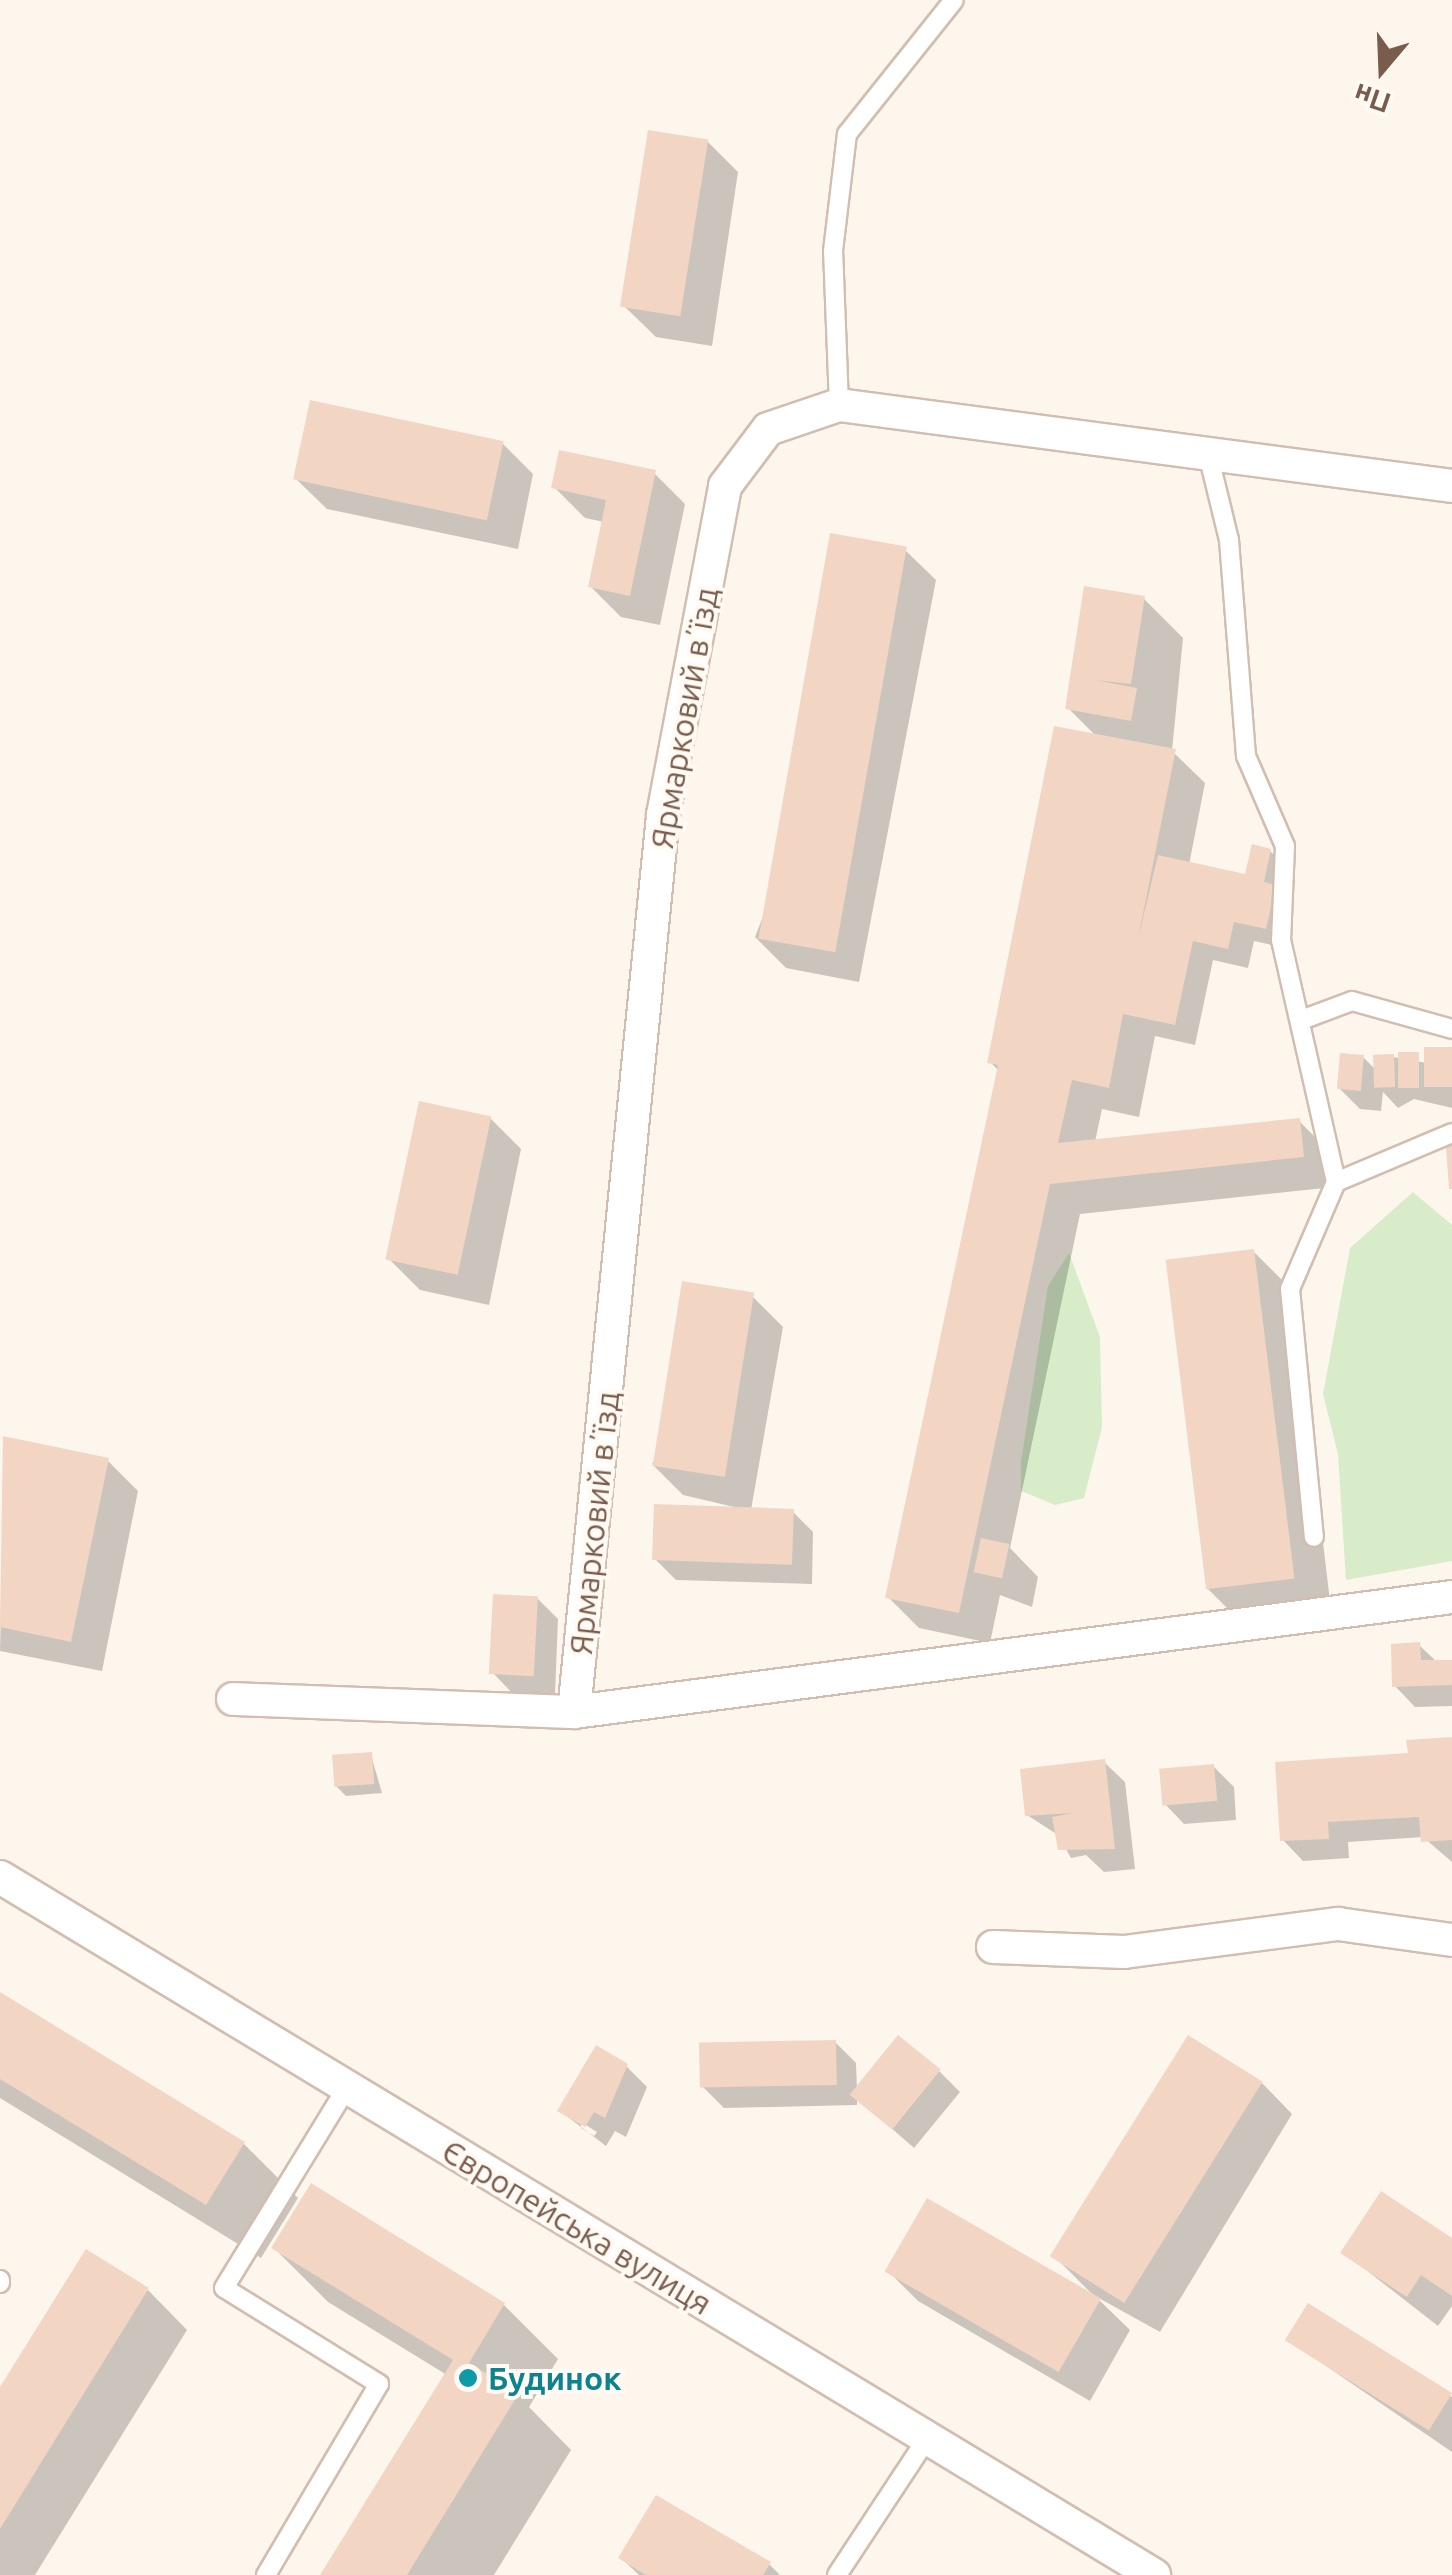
<!DOCTYPE html>
<meta charset="utf-8">
<style>
body{margin:0}
#map{position:relative;width:1452px;height:2575px;overflow:hidden;background:#fdf6ec;font-family:Ubuntu,sans-serif}
div>[style]{position:absolute}
.green>*{inset:0;background:#d8ecc9}
.shadow>*{inset:0;background:#0003}
.building>*{inset:0;background:#f3d5c3;transform-origin:0 0}
.roads{filter:drop-shadow(2px 0 #d1beb0) drop-shadow(-2px 0 #d1beb0) drop-shadow(0 2px #d1beb0) drop-shadow(0 -2px #d1beb0)}
.lane>*{height:18px;margin:-9px;padding:0 9px;transform-origin:9px;border-radius:9px;background:#fff}
.street>*{height:32px;margin:-16px;padding:0 16px;transform-origin:16px;border-radius:16px;background:#fff}
.dots>*{width:28px;height:28px;translate:-50% -50%;box-sizing:border-box;border:5px solid #fffaf3;border-radius:50%}
span{translate:-50% -50%;white-space:nowrap;text-align:center;line-height:1.15;-webkit-text-stroke:8px #fffaf3;paint-order:stroke}
.street-label{font-size:32px;color:#7a5c4d}
.culture-label{font-size:32px;color:#0d838f;font-weight:700}
.left{translate:0 -50%;text-align:left}
.north{position:absolute;left:1332px;top:20px;width:100px;height:100px;-webkit-text-stroke:8px #fffaf3;paint-order:stroke;rotate:199deg;font-size:28px;font-weight:700;line-height:40px;text-align:center;color:#7a5c4d}
.north::after{content:'';display:block;margin:auto;width:35px;height:45px;background:#7a5c4d;clip-path:polygon(50% 0,100% 100%,50% 72%,0 100%)}
</style>
<div id="map">
<div class="green">
<div style="clip-path:polygon(1413px 1192px,1452px 1225px,1452px 1561px,1346px 1580px,1338px 1454px,1323px 1394px,1350px 1248px)"></div>
<div style="clip-path:polygon(1069px 1253px,1100px 1337px,1102px 1427px,1084px 1498px,1055px 1505px,1021px 1491px,1021px 1462px,1048px 1286px)"></div>
</div>
<div class="shadow">
<div style="clip-path:polygon(707px 141px,738px 172px,712px 346px,656px 337px,625px 307px)"></div>
<div style="clip-path:polygon(502px 443px,533px 474px,518px 549px,327px 509px,296px 479px)"></div>
<div style="clip-path:polygon(654px 473px,685px 504px,660px 625px,621px 617px,591px 587px,604px 522px,585px 518px,554px 487px)"></div>
<div style="clip-path:polygon(905px 550px,936px 580px,859px 982px,786px 968px,755px 937px)"></div>
<div style="clip-path:polygon(1143px 598px,1183px 638px,1172px 751px,1205px 783px,1189px 865px,1247px 877px,1270px 851px,1291px 872px,1286px 948px,1254px 941px,1248px 968px,1213px 960px,1195px 1045px,1155px 1036px,1139px 1117px,1102px 1109px,1095px 1142px,1299px 1121px,1330px 1152px,1334px 1187px,1080px 1214px,1010px 1548px,1038px 1577px,1032px 1607px,1000px 1595px,990px 1643px,919px 1628px,888px 1597px,999px 1071px,990px 1062px,1096px 736px,1068px 708px)"></div>
<div style="clip-path:polygon(1452px 1050px,1452px 1108px,1414px 1099px,1398px 1108px,1383px 1092px,1381px 1111px,1360px 1109px,1339px 1088px,1363px 1057px,1376px 1070px,1393px 1057px,1427px 1063px)"></div>
<div style="clip-path:polygon(490px 1118px,521px 1149px,489px 1305px,420px 1290px,389px 1259px)"></div>
<div style="clip-path:polygon(1253px 1251px,1293px 1291px,1332px 1618px,1247px 1628px,1207px 1588px)"></div>
<div style="clip-path:polygon(752px 1296px,783px 1327px,751px 1510px,792px 1511px,813px 1532px,812px 1584px,676px 1580px,655px 1559px,747px 1510px,683px 1495px,652px 1464px)"></div>
<div style="clip-path:polygon(5px 1439px,107px 1460px,138px 1491px,102px 1671px,0 1651px)"></div>
<div style="clip-path:polygon(537px 1598px,558px 1619px,555px 1695px,513px 1694px,493px 1673px)"></div>
<div style="clip-path:polygon(1419px 1645px,1437px 1662px,1452px 1662px,1452px 1706px,1415px 1707px,1395px 1686px)"></div>
<div style="clip-path:polygon(1452px 1739px,1452px 1862px,1423px 1837px,1348px 1842px,1349px 1858px,1303px 1861px,1283px 1840px,1410px 1755px)"></div>
<div style="clip-path:polygon(371px 1755px,382px 1793px,346px 1796px,336px 1786px)"></div>
<div style="clip-path:polygon(1104px 1762px,1125px 1782px,1135px 1869px,1104px 1872px,1086px 1855px,1071px 1858px,1058px 1835px,1027px 1815px)"></div>
<div style="clip-path:polygon(1213px 1766px,1234px 1787px,1236px 1820px,1184px 1824px,1164px 1803px)"></div>
<div style="clip-path:polygon(0 1995px,244px 2144px,298px 2198px,261px 2258px,0 2098px)"></div>
<div style="clip-path:polygon(835px 2042px,856px 2063px,857px 2089px,939px 2071px,960px 2092px,914px 2148px,857px 2098px,857px 2105px,724px 2108px,703px 2087px)"></div>
<div style="clip-path:polygon(evenodd,626px 2066px,647px 2087px,626px 2137px,615px 2131px,606px 2146px,560px 2111px,626px 2066px,581px 2122px,597px 2132px,594px 2136px,581px 2128px,581px 2122px)"></div>
<div style="clip-path:polygon(1262px 2083px,1292px 2114px,1160px 2332px,1095px 2296px,1130px 2330px,1090px 2401px,918px 2301px,887px 2270px,1092px 2294px,1056px 2258px)"></div>
<div style="clip-path:polygon(1452px 2241px,1452px 2306px,1438px 2326px,1343px 2252px)"></div>
<div style="clip-path:polygon(274px 2248px,504px 2305px,558px 2359px,529px 2407px,571px 2450px,494px 2575px,323px 2575px,447px 2375px,328px 2302px)"></div>
<div style="clip-path:polygon(148px 2290px,187px 2330px,35px 2575px,0 2575px,0 2392px)"></div>
<div style="clip-path:polygon(1309px 2306px,1452px 2397px,1452px 2452px,1288px 2340px)"></div>
<div style="clip-path:polygon(621px 2558px,769px 2564px,780px 2575px,639px 2575px)"></div>
</div>
<div class="building">
<div style="left:648px;top:130px;width:61px;height:179px;rotate:9deg"></div>
<div style="left:310px;top:400px;width:198px;height:81px;rotate:12deg"></div>
<div style="clip-path:polygon(559px 450px,656px 470px,630px 596px,588px 587px,606px 500px,551px 488px)"></div>
<div style="left:830px;top:533px;width:78px;height:412px;rotate:10deg"></div>
<div style="clip-path:polygon(1084px 586px,1145px 596px,1131px 684px,1095px 680px,1137px 688px,1131px 721px,1065px 709px)"></div>
<div style="clip-path:polygon(1054px 726px,1176px 749px,1138px 939px,1158px 855px,1245px 874px,1252px 844px,1271px 849px,1264px 882px,1276px 885px,1266px 929px,1234px 922px,1228px 949px,1193px 941px,1175px 1025px,1123px 1014px,1109px 1088px,1072px 1080px,1058px 1143px,1300px 1118px,1304px 1157px,1050px 1184px,959px 1613px,885px 1598px,998px 1065px,987px 1063px)"></div>
<div style="left:1452px;top:1047px;width:40px;height:28px;rotate:90deg"></div>
<div style="left:1398px;top:1052px;width:21px;height:36px"></div>
<div style="left:1340px;top:1053px;width:24px;height:36px;rotate:5deg"></div>
<div style="left:1394px;top:1054px;width:33px;height:21px;rotate:88deg"></div>
<div style="left:419px;top:1101px;width:74px;height:162px;rotate:12deg"></div>
<div style="clip-path:polygon(1452px 1145px,1452px 1189px,1449px 1189px,1446px 1146px)"></div>
<div style="left:1254px;top:1249px;width:332px;height:89px;rotate:83deg"></div>
<div style="left:682px;top:1281px;width:73px;height:187px;rotate:9deg"></div>
<div style="clip-path:polygon(3px 1436px,109px 1458px,71px 1642px,0 1627px)"></div>
<div style="left:654px;top:1504px;width:140px;height:56px;rotate:2deg"></div>
<div style="left:981px;top:1538px;width:29px;height:35px;rotate:12deg"></div>
<div style="left:493px;top:1594px;width:45px;height:80px;rotate:3deg"></div>
<div style="clip-path:polygon(1420px 1642px,1421px 1660px,1452px 1660px,1452px 1685px,1392px 1687px,1391px 1644px)"></div>
<div style="clip-path:polygon(1452px 1737px,1452px 1840px,1421px 1842px,1419px 1817px,1328px 1822px,1329px 1839px,1280px 1841px,1275px 1762px,1408px 1753px,1406px 1740px)"></div>
<div style="left:372px;top:1752px;width:32px;height:40px;rotate:86deg"></div>
<div style="clip-path:polygon(1105px 1759px,1115px 1849px,1058px 1850px,1052px 1817px,1073px 1813px,1025px 1816px,1020px 1769px)"></div>
<div style="left:1214px;top:1764px;width:37px;height:55px;rotate:85deg"></div>
<div style="clip-path:polygon(0 1992px,245px 2142px,206px 2205px,0 2079px)"></div>
<div style="left:898px;top:2035px;width:55px;height:77px;rotate:39deg"></div>
<div style="left:1188px;top:2035px;width:88px;height:261px;rotate:32deg"></div>
<div style="left:836px;top:2040px;width:45px;height:137px;rotate:89deg"></div>
<div style="clip-path:polygon(596px 2045px,628px 2064px,605px 2118px,594px 2112px,585px 2127px,557px 2111px)"></div>
<div style="clip-path:polygon(311px 2183px,505px 2303px,469px 2363px,519px 2393px,407px 2575px,320px 2575px,453px 2360px,271px 2248px)"></div>
<div style="clip-path:polygon(1381px 2191px,1452px 2238px,1452px 2296px,1421px 2275px,1407px 2297px,1340px 2253px)"></div>
<div style="left:927px;top:2198px;width:201px;height:85px;rotate:30deg"></div>
<div style="clip-path:polygon(86px 2249px,149px 2288px,0 2529px,0 2387px)"></div>
<div style="left:1308px;top:2303px;width:170px;height:44px;rotate:32deg"></div>
<div style="clip-path:polygon(656px 2495px,771px 2562px,763px 2575px,646px 2575px,618px 2558px)"></div>
</div>
<div class="roads">
<div class="lane">
<div style="left:839px;top:405px;width:154px;rotate:-92.2deg"></div>
<div style="left:833px;top:251px;width:118px;rotate:-83.2deg"></div>
<div style="left:847px;top:134px;width:171px;rotate:-51.4deg"></div>
<div style="left:1208px;top:454px;width:89px;rotate:76.3deg"></div>
<div style="left:1229px;top:540px;width:217px;rotate:85.5deg"></div>
<div style="left:1246px;top:756px;width:98px;rotate:66.6deg"></div>
<div style="left:1285px;top:846px;width:94px;rotate:92.4deg"></div>
<div style="left:1281px;top:940px;width:248px;rotate:77.2deg"></div>
<div style="left:1336px;top:1182px;width:116px;rotate:113.3deg"></div>
<div style="left:1290px;top:1289px;width:249px;rotate:84.5deg"></div>
<div style="left:1304px;top:1019px;width:51px;rotate:-20.6deg"></div>
<div style="left:1352px;top:1001px;width:104px;rotate:15.6deg"></div>
<div style="left:1336px;top:1182px;width:126px;rotate:-22.9deg"></div>
<div style="left:0;top:2280px;width:3px;rotate:90deg"></div>
<div style="left:266px;top:2575px;width:222px;rotate:-59.4deg"></div>
<div style="left:379px;top:2384px;width:182px;rotate:-148.2deg"></div>
<div style="left:224px;top:2288px;width:236px;rotate:-58.5deg"></div>
<div style="left:837px;top:2575px;width:162px;rotate:-56.6deg"></div>
</div>
<div class="street">
<div style="left:233px;top:1699px;width:341px;rotate:2.2deg"></div>
<div style="left:574px;top:1712px;width:885px;rotate:-7.46deg"></div>
<div style="left:574px;top:1712px;width:901px;rotate:-84.33deg"></div>
<div style="left:663px;top:815px;width:335px;rotate:-79.3deg"></div>
<div style="left:725px;top:486px;width:71px;rotate:-53deg"></div>
<div style="left:768px;top:429px;width:75px;rotate:-18.7deg"></div>
<div style="left:839px;top:405px;width:618px;rotate:7.53deg"></div>
<div style="left:0;top:1877px;width:1349px;rotate:31.17deg"></div>
<div style="left:993px;top:1947px;width:131px;rotate:2.2deg"></div>
<div style="left:1124px;top:1952px;width:216px;rotate:-7.5deg"></div>
<div style="left:1338px;top:1924px;width:115px;rotate:8deg"></div>
</div>
</div>
<div class="dots">
<div style="left:468px;top:2378px;background:#0f9aa8"></div>
</div>
<div class="street-label">
<span style="left:684px;top:718px;rotate:-80deg">Ярмарковий вʼїзд</span>
<span style="left:594px;top:1523px;rotate:-84deg">Ярмарковий вʼїзд</span>
<span style="left:577px;top:2227px;rotate:31deg">Європейська вулиця</span>
</div>
<div class="culture-label">
<span class="left" style="left:488px;top:2378px">Будинок</span>
</div>
<div class="north">Пн</div>
</div>
